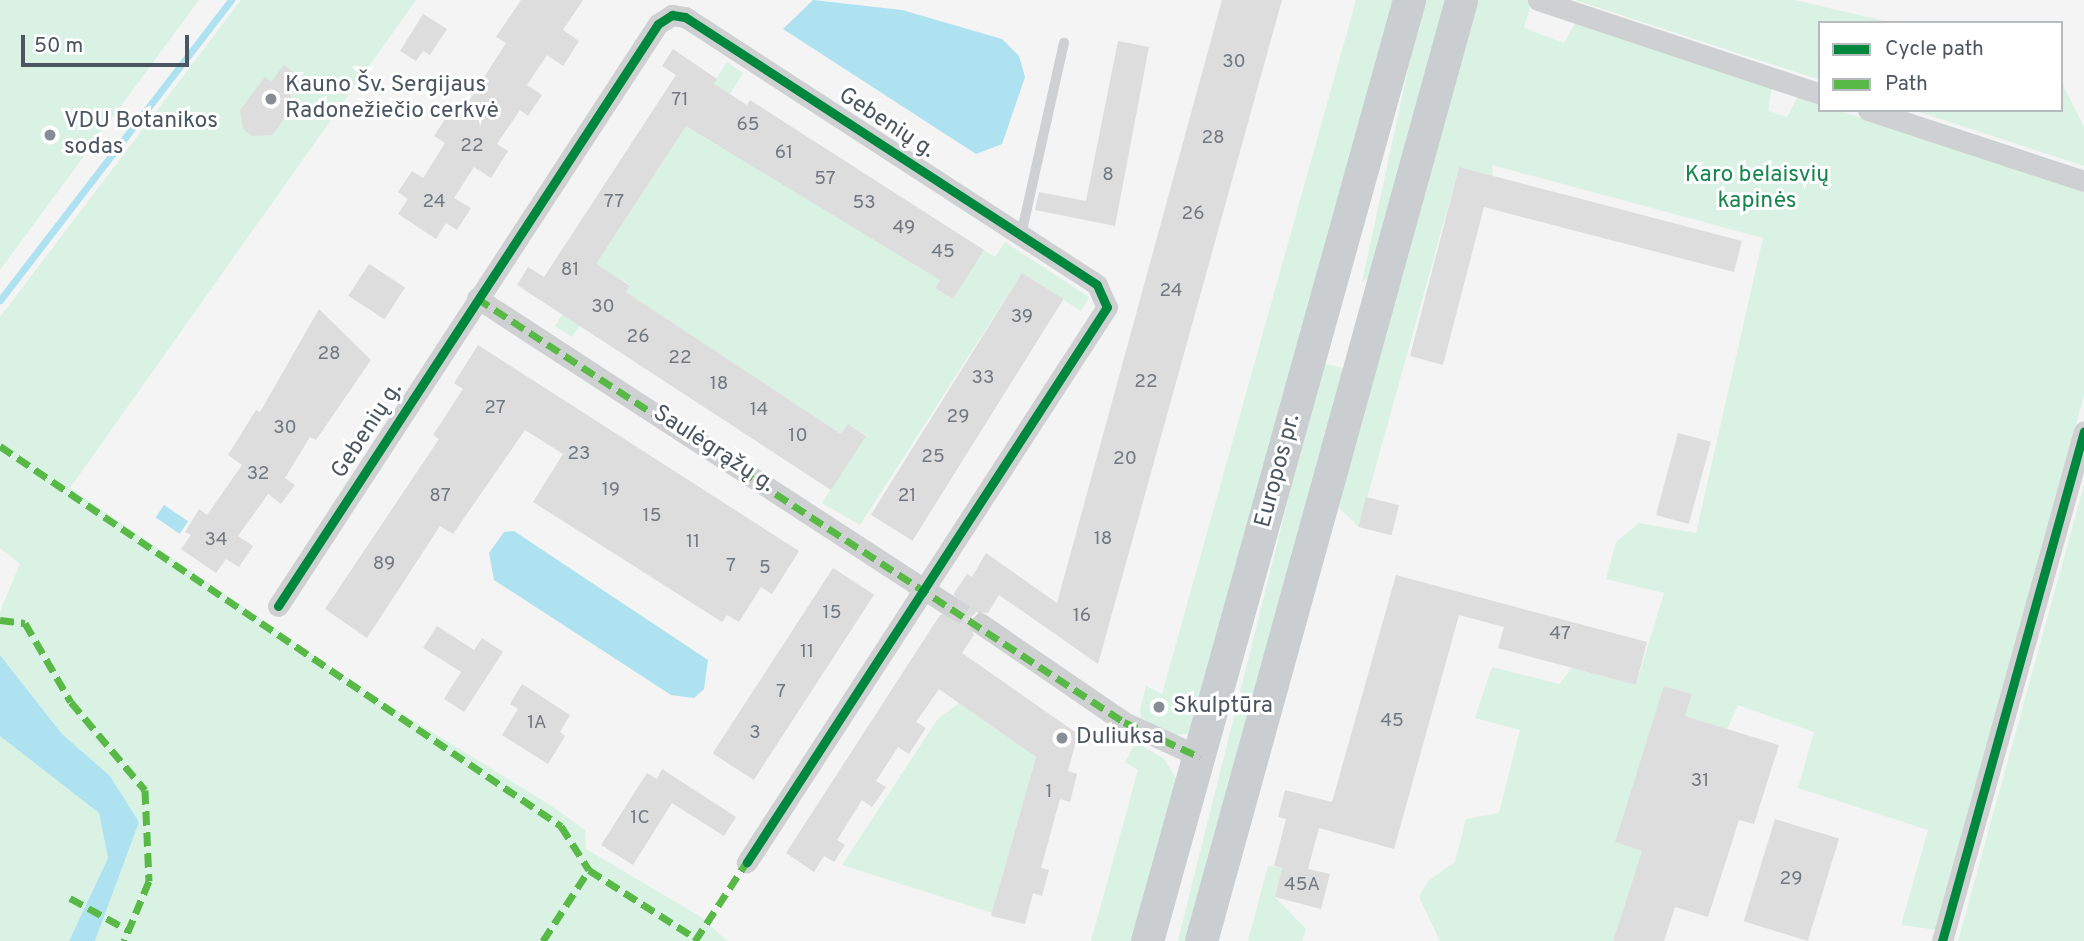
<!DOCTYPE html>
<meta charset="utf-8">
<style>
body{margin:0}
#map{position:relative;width:2084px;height:941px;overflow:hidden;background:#f4f4f4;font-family:Overpass,sans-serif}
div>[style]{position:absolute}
.green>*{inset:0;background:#d9f2e3;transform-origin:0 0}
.water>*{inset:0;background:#aee2f0;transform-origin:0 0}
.stream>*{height:7px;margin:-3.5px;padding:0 3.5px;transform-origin:3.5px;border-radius:3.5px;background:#aee2f0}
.building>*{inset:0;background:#ddddde;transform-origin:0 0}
.street-tunnel>*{height:21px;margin-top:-10.5px;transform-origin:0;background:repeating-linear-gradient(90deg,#d2d4d7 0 21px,transparent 0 31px)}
.lane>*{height:10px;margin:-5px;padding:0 5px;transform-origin:5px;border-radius:5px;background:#ced0d2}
.street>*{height:21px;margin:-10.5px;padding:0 10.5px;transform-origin:10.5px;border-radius:10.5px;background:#ced0d2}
.primary>*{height:33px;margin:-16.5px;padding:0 16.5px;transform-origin:16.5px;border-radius:16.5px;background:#caced1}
.quiet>*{height:7px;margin-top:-3.5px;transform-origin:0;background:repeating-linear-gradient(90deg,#58b947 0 14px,transparent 0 21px)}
.cycleway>*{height:9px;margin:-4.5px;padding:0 4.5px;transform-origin:4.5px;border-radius:4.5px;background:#00873e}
.dots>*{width:19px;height:19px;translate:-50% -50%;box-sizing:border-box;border:4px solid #fff;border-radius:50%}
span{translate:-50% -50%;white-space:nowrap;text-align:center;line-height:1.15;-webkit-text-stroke:6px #fff;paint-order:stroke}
.number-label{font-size:19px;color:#707881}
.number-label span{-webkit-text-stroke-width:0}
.poi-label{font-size:23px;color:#4a5661}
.left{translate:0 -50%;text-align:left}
.street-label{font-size:23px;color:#4a5661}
.park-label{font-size:23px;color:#17864f}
.legend{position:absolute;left:1818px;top:21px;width:245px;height:91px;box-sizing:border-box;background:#fff;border:2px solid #b7bbc0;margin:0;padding:9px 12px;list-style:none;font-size:21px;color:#4a5661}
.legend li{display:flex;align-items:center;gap:14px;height:35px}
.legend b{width:35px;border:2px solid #b7bbc0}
.scale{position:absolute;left:21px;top:35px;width:168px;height:32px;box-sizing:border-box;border:4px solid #4a5661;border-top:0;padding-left:9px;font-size:21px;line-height:24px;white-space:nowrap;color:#4a5661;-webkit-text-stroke:5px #fff;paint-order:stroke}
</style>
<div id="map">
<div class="green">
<div style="clip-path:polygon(0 0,199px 0,0 270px)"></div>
<div style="clip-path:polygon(241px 0,416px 0,70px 488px,374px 696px,550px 805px,585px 830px,586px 849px,701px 917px,727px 941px,95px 941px,139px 822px,110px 776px,62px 734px,0 655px,0 611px,20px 564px,0 548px,0 317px)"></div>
<div style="clip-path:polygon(1356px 0,1395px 0,1188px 734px,1171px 735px,1141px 718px,1140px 709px,1146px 686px,1162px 694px)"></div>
<div style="clip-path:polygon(1423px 0,1448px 0,1370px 277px,1362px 282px)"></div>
<div style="clip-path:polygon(1476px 0,1532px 0,1524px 28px,1564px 43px,1575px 23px,1772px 86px,1768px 111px,1787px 117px,1797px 98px,1820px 105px,1820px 110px,1837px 110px,2084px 189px,2084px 395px,1938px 930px,1901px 925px,1928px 830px,1798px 788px,1814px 732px,1738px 705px,1727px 729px,1685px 716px,1692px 694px,1665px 686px,1615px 842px,1642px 851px,1613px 941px,1440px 941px,1419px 897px,1428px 881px,1455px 862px,1466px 819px,1499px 813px,1520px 730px,1475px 718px,1492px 667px,1559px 684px,1572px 668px,1636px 685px,1664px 593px,1606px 579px,1616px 542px,1639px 523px,1696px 533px,1763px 238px,1492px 165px,1493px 176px,1459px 167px,1359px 527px,1335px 504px)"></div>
<div style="clip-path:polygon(1575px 0,1794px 0,1894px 23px,1820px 23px,1820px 80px)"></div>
<div style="clip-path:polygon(727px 62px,743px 73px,704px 137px,720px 147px,728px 135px,731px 150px,940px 280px,935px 288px,953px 299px,984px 250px,995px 257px,1005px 242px,1089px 297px,1081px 311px,1022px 273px,860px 525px,822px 503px,866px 435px,848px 424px,841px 434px,626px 292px,630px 285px,613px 275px,572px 337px,555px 326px)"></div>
<div style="clip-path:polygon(2061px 81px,2084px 127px,2084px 166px,1913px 110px,2061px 110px)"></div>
<div style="left:1322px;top:363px;width:25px;height:599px;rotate:14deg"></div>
<div style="clip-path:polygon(2084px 485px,2084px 941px,1958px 941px)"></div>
<div style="clip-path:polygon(959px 703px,1036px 757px,992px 913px,842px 865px,937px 720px)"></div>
<div style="clip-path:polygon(0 736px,99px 813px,108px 858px,69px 941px,0 941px)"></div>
<div style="clip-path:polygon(1136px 742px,1164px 759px,1177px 780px,1135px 941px,1091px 941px,1138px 770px,1125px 762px)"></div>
<div style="clip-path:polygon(1268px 866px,1282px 868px,1275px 897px,1306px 929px,1302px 941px,1248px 941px)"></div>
</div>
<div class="water">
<div style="clip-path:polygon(813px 0,902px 10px,1002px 39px,1019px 56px,1025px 77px,1002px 144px,976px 154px,783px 29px)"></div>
<div style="left:164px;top:505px;width:29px;height:15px;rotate:34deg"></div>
<div style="clip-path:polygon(514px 531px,708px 660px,704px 689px,694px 698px,671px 695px,494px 580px,489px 553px,504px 532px)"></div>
<div style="clip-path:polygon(0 655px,62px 734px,110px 776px,139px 822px,95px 941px,69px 941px,108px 858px,99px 813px,0 736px)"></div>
</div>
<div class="stream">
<div style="left:0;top:300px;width:379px;rotate:-52.4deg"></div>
</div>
<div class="building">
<div style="clip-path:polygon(521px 0,583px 0,563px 30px,579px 41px,563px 66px,547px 55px,527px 85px,542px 95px,528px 116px,520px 110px,497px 144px,508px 151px,491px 178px,474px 167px,454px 198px,471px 208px,457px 230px,446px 223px,436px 239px,398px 214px,408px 199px,398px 192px,412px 171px,423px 178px,445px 143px,434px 136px,449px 113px,458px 118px,506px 43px,496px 37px)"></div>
<div style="clip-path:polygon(1222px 0,1282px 0,1098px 664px,999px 595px,988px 613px,976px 612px,968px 622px,974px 635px,962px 653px,1078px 734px,1068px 771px,1077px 774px,1070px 802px,1060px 799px,1041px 868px,1049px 870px,1042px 896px,1033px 893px,1025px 924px,991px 916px,1036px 757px,939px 689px,916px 722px,926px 728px,909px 754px,898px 747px,876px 781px,886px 787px,872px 807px,862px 800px,837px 840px,845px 845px,834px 862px,824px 856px,814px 872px,786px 853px,940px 615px,958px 611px,954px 593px,967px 574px,972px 577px,986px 553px,1057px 603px)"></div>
<div style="clip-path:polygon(423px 14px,447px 29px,430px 55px,423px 51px,416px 61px,400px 51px)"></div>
<div style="clip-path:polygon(1118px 41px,1149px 47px,1115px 226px,1035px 210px,1039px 192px,1086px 201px)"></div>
<div style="clip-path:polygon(673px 49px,717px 79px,714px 84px,747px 105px,750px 100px,984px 250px,953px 299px,935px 288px,940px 280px,686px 126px,596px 264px,630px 286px,626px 292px,841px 434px,848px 424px,866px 436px,831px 490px,517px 285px,528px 267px,544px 277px,676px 75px,662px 66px)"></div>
<div style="clip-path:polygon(284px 65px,303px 79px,290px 96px,297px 102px,272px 135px,252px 136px,243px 129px,240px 110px,265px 77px,271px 82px)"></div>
<div style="clip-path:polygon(1459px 167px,1742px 241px,1734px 272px,1484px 207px,1443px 365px,1410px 356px)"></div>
<div style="left:369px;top:264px;width:43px;height:38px;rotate:33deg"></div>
<div style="left:1022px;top:273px;width:49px;height:285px;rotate:32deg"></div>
<div style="clip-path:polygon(319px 309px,371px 360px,316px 440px,310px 437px,285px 478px,295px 485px,281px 504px,268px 494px,238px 536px,253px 546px,239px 567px,226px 559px,216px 573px,181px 549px,191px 535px,185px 532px,199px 509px,207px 515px,242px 465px,228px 455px,256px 410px,260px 412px)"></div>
<div style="clip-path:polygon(478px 345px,799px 551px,772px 594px,761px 587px,739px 622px,727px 615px,722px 622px,533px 502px,563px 454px,525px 430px,453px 534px,440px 526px,367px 638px,325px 609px,439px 439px,433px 435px,463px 389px,454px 383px)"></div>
<div style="left:1678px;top:433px;width:34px;height:85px;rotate:15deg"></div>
<div style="left:1366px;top:497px;width:34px;height:31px;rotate:14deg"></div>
<div style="left:833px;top:568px;width:49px;height:221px;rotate:33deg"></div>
<div style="clip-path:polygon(1396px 575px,1647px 642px,1636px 685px,1498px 648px,1504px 627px,1459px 615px,1394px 849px,1319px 828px,1308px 869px,1330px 874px,1321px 909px,1275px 897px,1282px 868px,1274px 866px,1286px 819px,1278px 817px,1285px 790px,1332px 802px)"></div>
<div style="clip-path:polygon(437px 626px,474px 650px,482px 638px,503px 652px,464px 712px,444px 699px,461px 672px,423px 648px)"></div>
<div style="clip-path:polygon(522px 684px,570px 715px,560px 732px,565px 736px,548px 764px,502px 735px,518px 709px,510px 704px)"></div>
<div style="clip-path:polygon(1664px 686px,1692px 694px,1685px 716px,1779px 745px,1754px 824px,1739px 820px,1708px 917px,1675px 907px,1664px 941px,1613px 941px,1642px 851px,1615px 842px)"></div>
<div style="clip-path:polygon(662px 769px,736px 817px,724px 836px,672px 803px,633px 865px,601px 845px,647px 773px,657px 779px)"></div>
<div style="left:1775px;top:819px;width:67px;height:107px;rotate:17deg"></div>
</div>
<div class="street-tunnel">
<div style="left:947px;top:604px;width:39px;rotate:30deg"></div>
</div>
<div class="lane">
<div style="left:1021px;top:235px;width:197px;rotate:-77.4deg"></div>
</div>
<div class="street">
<div style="left:1538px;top:0;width:297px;rotate:18.4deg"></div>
<div style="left:1868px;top:110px;width:227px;rotate:18.2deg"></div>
<div style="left:477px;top:298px;width:561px;rotate:33.07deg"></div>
<div style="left:278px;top:606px;width:695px;rotate:-56.86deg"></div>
<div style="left:658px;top:24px;width:17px;rotate:-33deg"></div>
<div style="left:672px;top:15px;width:13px;rotate:9deg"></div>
<div style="left:685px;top:17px;width:491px;rotate:33deg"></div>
<div style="left:1097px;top:285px;width:24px;rotate:66deg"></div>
<div style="left:1107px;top:307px;width:662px;rotate:122.97deg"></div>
<div style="left:981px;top:624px;width:173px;rotate:34.4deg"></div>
<div style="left:1124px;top:722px;width:84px;rotate:24.7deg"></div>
<div style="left:1942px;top:941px;width:529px;rotate:-74.44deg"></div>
</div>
<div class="primary">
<div style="left:1147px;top:941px;width:977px;rotate:-74.44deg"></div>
<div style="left:1201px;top:941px;width:976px;rotate:-74.55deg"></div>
</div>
<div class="quiet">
<div style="left:477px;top:298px;width:774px;rotate:33.24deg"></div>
<div style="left:1124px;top:722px;width:84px;rotate:24.7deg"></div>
<div style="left:0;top:446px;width:678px;rotate:34.11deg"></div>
<div style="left:561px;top:826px;width:52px;rotate:57.5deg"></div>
<div style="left:589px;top:870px;width:128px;rotate:32.6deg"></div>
<div style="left:0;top:620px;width:25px;rotate:7deg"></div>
<div style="left:25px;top:623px;width:91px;rotate:59.8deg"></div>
<div style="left:71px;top:702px;width:115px;rotate:49.9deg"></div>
<div style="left:145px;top:790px;width:91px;rotate:87.5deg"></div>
<div style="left:149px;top:881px;width:65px;rotate:112.6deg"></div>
<div style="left:70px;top:898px;width:66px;rotate:28.9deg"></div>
<div style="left:543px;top:941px;width:85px;rotate:-57.1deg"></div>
<div style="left:695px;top:941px;width:100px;rotate:-56.8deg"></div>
</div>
<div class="cycleway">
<div style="left:278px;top:606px;width:695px;rotate:-56.86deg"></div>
<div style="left:658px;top:24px;width:17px;rotate:-33deg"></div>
<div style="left:672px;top:15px;width:13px;rotate:9deg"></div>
<div style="left:685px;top:17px;width:491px;rotate:33deg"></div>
<div style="left:1097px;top:285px;width:24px;rotate:66deg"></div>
<div style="left:1107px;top:307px;width:662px;rotate:122.97deg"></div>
<div style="left:1942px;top:941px;width:529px;rotate:-74.44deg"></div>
</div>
<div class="dots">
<div style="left:271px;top:99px;background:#868d94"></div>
<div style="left:50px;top:135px;background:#868d94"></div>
<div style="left:1159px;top:707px;background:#868d94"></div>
<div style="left:1062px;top:738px;background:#868d94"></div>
</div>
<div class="number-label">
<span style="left:1234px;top:63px">30</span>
<span style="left:680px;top:101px">71</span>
<span style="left:748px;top:126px">65</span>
<span style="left:1213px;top:139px">28</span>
<span style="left:472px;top:147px">22</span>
<span style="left:784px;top:154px">61</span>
<span style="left:1108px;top:176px">8</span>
<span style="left:825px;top:180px">57</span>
<span style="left:434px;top:203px">24</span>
<span style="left:614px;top:203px">77</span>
<span style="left:864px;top:204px">53</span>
<span style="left:1193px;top:215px">26</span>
<span style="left:904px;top:229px">49</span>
<span style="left:943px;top:253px">45</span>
<span style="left:570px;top:271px">81</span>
<span style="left:1171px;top:292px">24</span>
<span style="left:603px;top:308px">30</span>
<span style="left:1022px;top:318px">39</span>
<span style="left:638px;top:338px">26</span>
<span style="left:329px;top:355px">28</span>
<span style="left:680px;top:359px">22</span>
<span style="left:983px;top:379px">33</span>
<span style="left:1146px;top:383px">22</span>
<span style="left:719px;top:385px">18</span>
<span style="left:495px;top:409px">27</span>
<span style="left:759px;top:411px">14</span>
<span style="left:958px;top:418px">29</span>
<span style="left:285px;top:429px">30</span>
<span style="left:798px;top:437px">10</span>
<span style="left:579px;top:455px">23</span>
<span style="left:933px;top:458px">25</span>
<span style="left:1125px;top:460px">20</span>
<span style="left:258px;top:475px">32</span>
<span style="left:611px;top:491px">19</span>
<span style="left:440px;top:497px">87</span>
<span style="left:907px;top:497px">21</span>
<span style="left:652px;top:517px">15</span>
<span style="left:1103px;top:540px">18</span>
<span style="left:216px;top:541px">34</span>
<span style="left:693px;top:543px">11</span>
<span style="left:384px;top:565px">89</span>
<span style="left:731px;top:567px">7</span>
<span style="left:765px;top:569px">5</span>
<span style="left:832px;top:614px">15</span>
<span style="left:1082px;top:617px">16</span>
<span style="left:1560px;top:635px">47</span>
<span style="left:807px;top:653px">11</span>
<span style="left:781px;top:693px">7</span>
<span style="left:1392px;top:722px">45</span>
<span style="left:537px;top:724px">1A</span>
<span style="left:755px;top:734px">3</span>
<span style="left:1700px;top:782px">31</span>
<span style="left:1049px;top:793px">1</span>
<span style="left:640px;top:819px">1C</span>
<span style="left:1791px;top:880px">29</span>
<span style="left:1302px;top:886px">45A</span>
</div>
<div class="poi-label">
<span class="left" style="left:285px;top:99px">Kauno Šv. Sergijaus<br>Radonežiečio cerkvė</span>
<span class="left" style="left:64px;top:135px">VDU Botanikos<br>sodas</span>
<span class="left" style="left:1173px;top:707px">Skulptūra</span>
<span class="left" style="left:1076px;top:738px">Duliuksa</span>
</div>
<div class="street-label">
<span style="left:886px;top:124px;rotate:33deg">Gebenių g.</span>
<span style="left:368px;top:431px;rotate:-57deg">Gebenių g.</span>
<span style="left:713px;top:450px;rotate:33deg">Saulėgrąžų g.</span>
<span style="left:1279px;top:471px;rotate:-75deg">Europos pr.</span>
</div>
<div class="park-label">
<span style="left:1757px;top:189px">Karo belaisvių<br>kapinės</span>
</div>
<ul class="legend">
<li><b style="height:9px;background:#00873e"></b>Cycle path</li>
<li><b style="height:9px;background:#58b947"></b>Path</li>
</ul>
<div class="scale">50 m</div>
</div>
